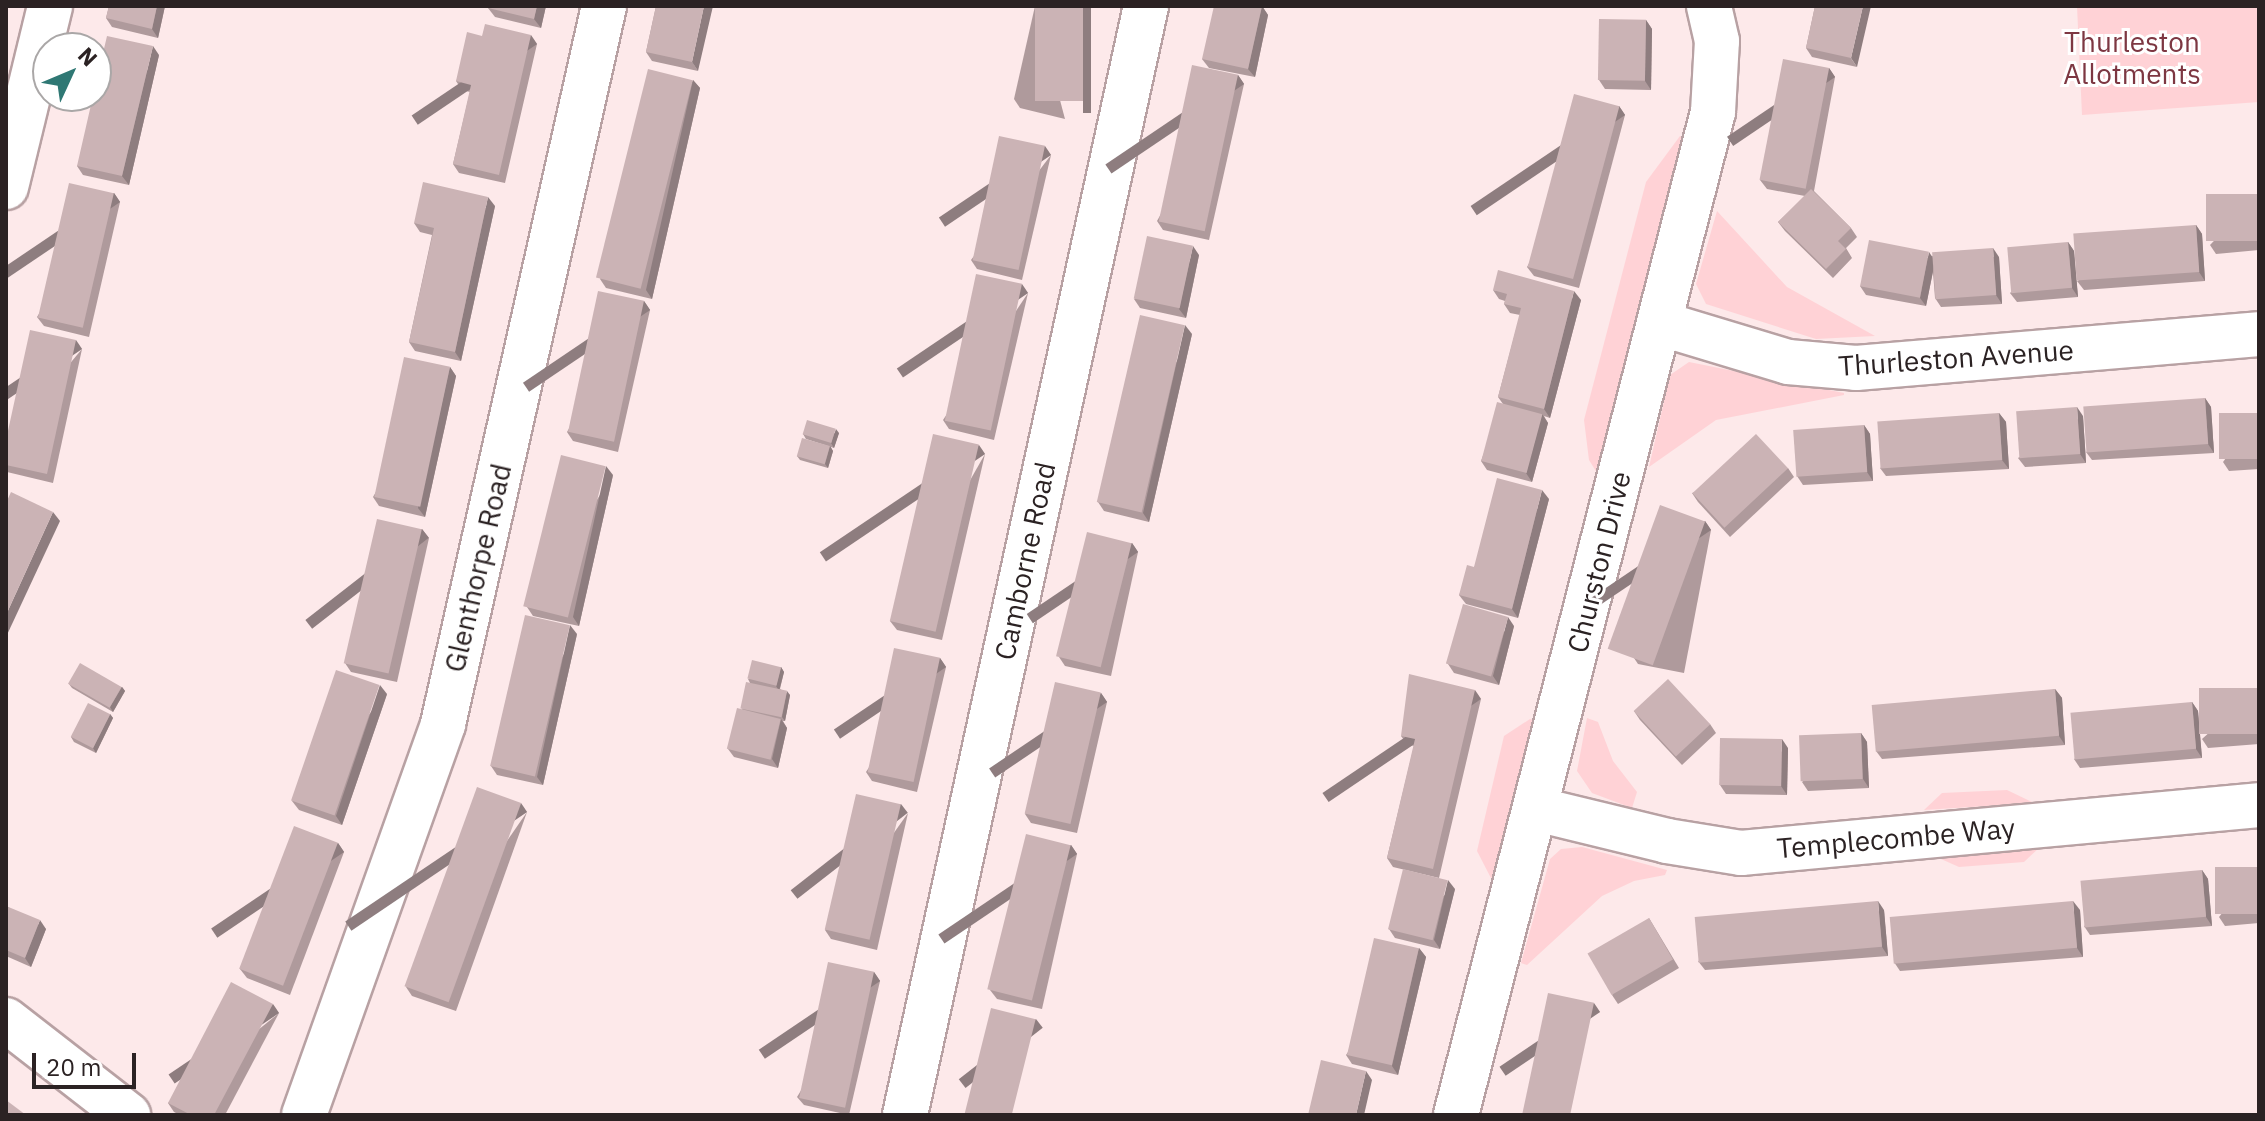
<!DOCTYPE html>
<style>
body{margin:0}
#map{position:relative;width:2265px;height:1121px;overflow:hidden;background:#fde9ea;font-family:"IBM Plex Sans",sans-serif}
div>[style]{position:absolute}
.green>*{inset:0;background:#ffd2d6}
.roads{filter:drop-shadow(2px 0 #b8a1a3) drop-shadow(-2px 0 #b8a1a3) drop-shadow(0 2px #b8a1a3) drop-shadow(0 -2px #b8a1a3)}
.minor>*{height:44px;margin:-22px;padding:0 22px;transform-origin:22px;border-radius:22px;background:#fff}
.wall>*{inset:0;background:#af9a9c}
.shaded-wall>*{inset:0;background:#8e7d7f;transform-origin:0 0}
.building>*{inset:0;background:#cbb3b5;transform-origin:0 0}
span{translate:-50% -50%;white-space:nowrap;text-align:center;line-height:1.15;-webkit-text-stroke:6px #fff;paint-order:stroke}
.park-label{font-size:28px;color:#7d3742}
.street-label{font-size:28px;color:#2b2223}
.frame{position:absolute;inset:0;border:8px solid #2b2223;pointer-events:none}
.north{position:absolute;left:32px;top:32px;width:80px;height:80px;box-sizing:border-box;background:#fff;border:2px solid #aaa7a7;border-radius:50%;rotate:46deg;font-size:22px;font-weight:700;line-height:32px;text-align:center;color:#2b2223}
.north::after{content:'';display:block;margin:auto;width:28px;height:36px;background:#2f7874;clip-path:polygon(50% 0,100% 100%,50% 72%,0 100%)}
.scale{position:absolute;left:32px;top:1053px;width:104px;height:36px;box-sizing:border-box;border:4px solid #2b2223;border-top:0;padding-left:10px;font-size:24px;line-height:28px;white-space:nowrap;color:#2b2223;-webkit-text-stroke:6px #fff;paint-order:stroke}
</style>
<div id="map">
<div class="green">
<div style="clip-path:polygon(2077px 6px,2259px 6px,2259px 102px,2082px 115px)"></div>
<div style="clip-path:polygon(1680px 136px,1683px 137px,1599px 476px,1589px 460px,1584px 420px,1646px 182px)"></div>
<div style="clip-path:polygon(1717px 211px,1787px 287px,1875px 336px,1816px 339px,1706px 304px,1696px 284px)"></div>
<div style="clip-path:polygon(1689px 362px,1844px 393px,1844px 395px,1716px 420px,1649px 467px,1670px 375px)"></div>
<div style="clip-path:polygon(1587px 718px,1598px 722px,1613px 761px,1637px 792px,1632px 808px,1592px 793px,1577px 771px)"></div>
<div style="clip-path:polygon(1530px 719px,1533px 720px,1493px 882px,1477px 851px,1504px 736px)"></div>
<div style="clip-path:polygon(2007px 790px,2034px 803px,1924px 810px,1942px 793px)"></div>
<div style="clip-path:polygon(2042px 845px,2024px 862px,1959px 867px,1932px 855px)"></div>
<div style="clip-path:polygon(1582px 847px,1667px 870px,1665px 875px,1634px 881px,1602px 896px,1527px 965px,1521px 963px,1550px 859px,1561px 849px)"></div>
</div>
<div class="roads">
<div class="minor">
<div style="left:6px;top:187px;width:186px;rotate:-76.3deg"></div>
<div style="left:1659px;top:323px;width:135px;rotate:16.8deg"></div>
<div style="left:1788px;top:362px;width:68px;rotate:5deg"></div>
<div style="left:1856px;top:368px;width:404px;rotate:-4.8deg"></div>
<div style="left:1536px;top:809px;width:135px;rotate:13.7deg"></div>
<div style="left:1667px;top:841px;width:75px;rotate:9.2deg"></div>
<div style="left:1741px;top:853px;width:520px;rotate:-5.29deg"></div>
<div style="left:6px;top:1020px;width:155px;rotate:37.9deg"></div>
<div style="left:304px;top:1115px;width:415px;rotate:-70.4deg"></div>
<div style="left:443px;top:724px;width:736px;rotate:-77.36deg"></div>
<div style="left:905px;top:1115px;width:1135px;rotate:-77.74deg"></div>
<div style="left:1456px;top:1115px;width:1035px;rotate:-75.63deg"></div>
<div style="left:1713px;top:112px;width:71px;rotate:-86.8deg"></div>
<div style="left:1717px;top:41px;width:36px;rotate:-103deg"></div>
</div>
</div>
<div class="wall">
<div style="clip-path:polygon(109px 6px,165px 6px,158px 38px,112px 27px,106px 18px)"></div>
<div style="clip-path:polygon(546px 6px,541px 28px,495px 17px,488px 8px)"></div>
<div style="clip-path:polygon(656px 6px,698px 71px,652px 61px,646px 52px)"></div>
<div style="clip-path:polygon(1035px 6px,1065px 119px,1020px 108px,1014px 99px)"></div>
<div style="clip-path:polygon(1262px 6px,1268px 15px,1255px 77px,1209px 68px,1202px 59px)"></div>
<div style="clip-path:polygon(1815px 6px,1857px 67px,1812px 57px,1806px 48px)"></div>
<div style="clip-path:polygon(1646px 20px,1652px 29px,1651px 90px,1605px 89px,1599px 80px)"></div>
<div style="clip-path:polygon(482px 36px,537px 44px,505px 183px,459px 173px,453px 164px,470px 92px,462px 90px,456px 81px)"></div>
<div style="clip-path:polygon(159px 55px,129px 185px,83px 175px,77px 166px)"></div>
<div style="clip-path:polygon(1829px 68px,1835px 77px,1814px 191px,1851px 228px,1857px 237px,1846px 248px,1852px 258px,1833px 278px,1785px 231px,1778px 222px,1805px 196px,1767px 189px,1760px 180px)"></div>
<div style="clip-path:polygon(1238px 75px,1244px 84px,1209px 240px,1163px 230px,1157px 221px)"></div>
<div style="clip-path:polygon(693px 80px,700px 88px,652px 299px,606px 288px,600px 279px)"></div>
<div style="clip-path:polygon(1619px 106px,1625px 115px,1579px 288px,1534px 276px,1527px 267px)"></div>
<div style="clip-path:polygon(1051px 155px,1022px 280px,977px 269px,971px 260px)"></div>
<div style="clip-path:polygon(114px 193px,120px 202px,89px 337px,44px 326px,37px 317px)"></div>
<div style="clip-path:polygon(2259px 194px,2259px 250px,2216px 254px,2210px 245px)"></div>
<div style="clip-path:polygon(495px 206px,461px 361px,415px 351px,409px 342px,432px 235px,420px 232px,414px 223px)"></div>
<div style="clip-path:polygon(2196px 225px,2202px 234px,2205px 281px,2084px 290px,2077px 281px)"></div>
<div style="clip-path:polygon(2068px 242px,2074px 251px,2078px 297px,2017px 302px,2010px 293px)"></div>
<div style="clip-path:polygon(1199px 255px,1186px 318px,1140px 308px,1134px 299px)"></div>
<div style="clip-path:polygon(1932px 256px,1999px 257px,2002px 304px,1941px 307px,1935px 298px,1933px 272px,1926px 306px,1866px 295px,1860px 286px)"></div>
<div style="clip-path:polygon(1493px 290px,1581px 300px,1550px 418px,1544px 416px,1548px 423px,1532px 482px,1487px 470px,1481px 461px,1503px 404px,1498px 397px,1520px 315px,1510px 313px,1504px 304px,1505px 301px,1499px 299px)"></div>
<div style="clip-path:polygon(1028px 293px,994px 440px,949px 429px,943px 420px)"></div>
<div style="clip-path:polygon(644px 301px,650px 310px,618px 452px,573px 441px,567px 432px)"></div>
<div style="clip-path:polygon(1192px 334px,1149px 522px,1104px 511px,1098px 502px)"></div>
<div style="clip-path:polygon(82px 349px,53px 483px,7px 472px,6px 471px,6px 440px)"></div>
<div style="clip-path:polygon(450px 367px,456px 376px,425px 517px,379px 506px,373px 497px)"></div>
<div style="clip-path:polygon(2205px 398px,2211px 407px,2214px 453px,2092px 460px,2086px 452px)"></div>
<div style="clip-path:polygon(1999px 413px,2006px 422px,2009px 469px,1886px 476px,1880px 468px)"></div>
<div style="clip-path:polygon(2259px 413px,2259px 469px,2229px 471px,2223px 462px)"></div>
<div style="clip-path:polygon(2083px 416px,2086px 463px,2025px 467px,2018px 458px)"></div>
<div style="clip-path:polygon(1864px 425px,1870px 434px,1873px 481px,1803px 485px,1797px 476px)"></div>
<div style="clip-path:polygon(839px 433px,834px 448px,806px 439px,803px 434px)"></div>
<div style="clip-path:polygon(830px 446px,833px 451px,828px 468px,800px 460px,797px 456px)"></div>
<div style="clip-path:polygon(985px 454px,942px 640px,897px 630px,890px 621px)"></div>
<div style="clip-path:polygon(1788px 468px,1794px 477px,1730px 537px,1698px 502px,1692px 493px)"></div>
<div style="clip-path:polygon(613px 475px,579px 626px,533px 616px,527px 607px)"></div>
<div style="clip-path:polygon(1549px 499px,1518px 618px,1466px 604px,1459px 595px,1474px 567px)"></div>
<div style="clip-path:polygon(1705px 521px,1711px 530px,1684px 673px,1638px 664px,1632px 655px)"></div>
<div style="clip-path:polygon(422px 529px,429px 538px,397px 682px,351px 672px,345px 663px)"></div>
<div style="clip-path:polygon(1132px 543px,1138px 552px,1111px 676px,1065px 666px,1059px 657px)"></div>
<div style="clip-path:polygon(1514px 626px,1499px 685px,1454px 673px,1448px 664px)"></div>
<div style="clip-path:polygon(577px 634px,543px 785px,497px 775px,491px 766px)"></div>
<div style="clip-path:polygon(940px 658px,946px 667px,917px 792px,872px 781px,866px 772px)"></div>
<div style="clip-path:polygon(781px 667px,784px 672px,780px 689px,790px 695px,785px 721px,783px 721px,787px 728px,778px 768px,734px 757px,728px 749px,742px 710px,750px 683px,748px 679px)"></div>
<div style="clip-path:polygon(69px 684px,122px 687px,125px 691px,113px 712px,72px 688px)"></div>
<div style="clip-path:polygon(2259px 688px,2259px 744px,2208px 748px,2202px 739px)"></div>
<div style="clip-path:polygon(2055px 689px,2062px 698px,2065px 745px,1882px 759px,1876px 751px)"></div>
<div style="clip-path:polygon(1101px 693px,1107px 702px,1077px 833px,1031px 823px,1025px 814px)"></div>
<div style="clip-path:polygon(387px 694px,342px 825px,299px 810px,292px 801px)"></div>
<div style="clip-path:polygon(1481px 699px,1439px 878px,1393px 867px,1387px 858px,1414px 746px,1407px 744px,1401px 736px)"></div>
<div style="clip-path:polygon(2192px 702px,2198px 711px,2202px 758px,2080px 768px,2074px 759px)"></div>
<div style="clip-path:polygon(1634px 711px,1710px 724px,1716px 733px,1682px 765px,1640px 720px)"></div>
<div style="clip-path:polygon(110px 714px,113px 718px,96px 753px,74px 742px,71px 737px)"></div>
<div style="clip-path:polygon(1861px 733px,1867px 742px,1869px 788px,1808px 791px,1802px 782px)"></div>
<div style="clip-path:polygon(1788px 748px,1787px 795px,1726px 794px,1720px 785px)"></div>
<div style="clip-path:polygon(527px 812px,456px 1011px,412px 996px,406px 987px)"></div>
<div style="clip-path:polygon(908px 813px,877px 950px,831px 939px,825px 930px)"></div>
<div style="clip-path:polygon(338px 843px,344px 852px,290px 995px,247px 978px,240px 969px)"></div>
<div style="clip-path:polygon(1071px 845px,1077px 854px,1042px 1009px,997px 999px,990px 990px)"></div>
<div style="clip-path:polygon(2259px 867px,2259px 923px,2225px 926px,2219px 917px)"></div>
<div style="clip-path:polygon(2202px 870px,2208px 879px,2212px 926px,2090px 935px,2084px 926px)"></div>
<div style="clip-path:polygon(1455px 889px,1440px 949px,1395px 938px,1389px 929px)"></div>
<div style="clip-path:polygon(6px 906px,46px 929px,31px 967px,6px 956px)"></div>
<div style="clip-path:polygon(1884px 910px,1888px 956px,1705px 970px,1698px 961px)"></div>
<div style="clip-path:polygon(2080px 910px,2083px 957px,1900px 971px,1894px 962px)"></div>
<div style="clip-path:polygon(1649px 918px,1679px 968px,1618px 1004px,1612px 995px)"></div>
<div style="clip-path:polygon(1419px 948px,1426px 957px,1398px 1075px,1352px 1064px,1346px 1055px)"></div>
<div style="clip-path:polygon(874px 972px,880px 981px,849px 1115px,804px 1105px,797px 1097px)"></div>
<div style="clip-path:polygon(279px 1013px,225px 1115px,180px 1115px,174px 1112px,168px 1103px)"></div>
</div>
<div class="shaded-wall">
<div style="clip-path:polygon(157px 6px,165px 6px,158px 38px,152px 29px)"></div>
<div style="clip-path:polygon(537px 6px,546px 6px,541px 28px,534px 19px)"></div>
<div style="clip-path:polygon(704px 6px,713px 6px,698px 71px,692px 62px)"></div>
<div style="left:1083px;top:6px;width:8px;height:107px"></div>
<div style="clip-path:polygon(1262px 6px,1268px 15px,1255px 77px,1248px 69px)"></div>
<div style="clip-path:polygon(1863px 6px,1871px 6px,1857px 67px,1851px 58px)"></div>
<div style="clip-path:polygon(1646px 20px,1652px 29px,1651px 90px,1645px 81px)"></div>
<div style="left:531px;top:35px;width:11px;height:144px;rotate:56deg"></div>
<div style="clip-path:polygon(153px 46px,159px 55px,129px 185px,122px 176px)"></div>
<div style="left:1829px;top:68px;width:11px;height:123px;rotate:56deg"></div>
<div style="left:1238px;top:75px;width:11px;height:160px;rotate:56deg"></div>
<div style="clip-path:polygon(693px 80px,700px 88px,652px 299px,646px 290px)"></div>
<div style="left:1619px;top:106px;width:11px;height:179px;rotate:56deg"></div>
<div style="left:1045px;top:146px;width:11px;height:128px;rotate:56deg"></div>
<div style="left:114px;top:193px;width:11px;height:139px;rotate:56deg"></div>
<div style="clip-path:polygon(488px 197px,495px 206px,461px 361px,455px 352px)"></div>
<div style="clip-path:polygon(2196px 225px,2202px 234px,2205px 281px,2199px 272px)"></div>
<div style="clip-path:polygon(2068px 242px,2074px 251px,2078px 297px,2072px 288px)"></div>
<div style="clip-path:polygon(1193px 246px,1199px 255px,1186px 318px,1179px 309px)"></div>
<div style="clip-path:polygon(1993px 248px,1999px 257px,2002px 304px,1996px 295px)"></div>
<div style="clip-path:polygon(1929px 252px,1935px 261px,1926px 306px,1920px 298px)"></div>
<div style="left:1022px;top:284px;width:11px;height:151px;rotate:56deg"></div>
<div style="clip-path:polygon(1574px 291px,1581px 300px,1550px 418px,1544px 409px)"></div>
<div style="left:644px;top:301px;width:11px;height:146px;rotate:56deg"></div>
<div style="clip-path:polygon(1185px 325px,1192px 334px,1149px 522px,1143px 513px)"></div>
<div style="left:76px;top:340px;width:11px;height:137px;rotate:56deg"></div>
<div style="clip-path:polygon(450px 367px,456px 376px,425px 517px,418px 508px)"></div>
<div style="clip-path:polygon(2205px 398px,2211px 407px,2214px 453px,2208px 444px)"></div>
<div style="clip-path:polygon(2077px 407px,2083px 416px,2086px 463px,2080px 454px)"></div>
<div style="clip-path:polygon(1999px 413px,2006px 422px,2009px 469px,2002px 460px)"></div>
<div style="clip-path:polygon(1542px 414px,1548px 423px,1532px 482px,1526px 473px)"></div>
<div style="clip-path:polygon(1864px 425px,1870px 434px,1873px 481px,1867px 472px)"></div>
<div style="clip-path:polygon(836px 429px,839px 433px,834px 448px,831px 443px)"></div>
<div style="left:979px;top:445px;width:11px;height:192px;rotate:56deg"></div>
<div style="clip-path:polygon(830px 446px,833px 451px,828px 468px,825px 464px)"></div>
<div style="clip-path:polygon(606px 466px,613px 475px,579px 626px,573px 617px)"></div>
<div style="clip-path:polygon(1542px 490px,1549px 499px,1518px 618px,1512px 609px)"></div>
<div style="clip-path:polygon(53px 512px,60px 521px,6px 637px,6px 615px)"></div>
<div style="left:1705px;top:521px;width:11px;height:146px;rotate:56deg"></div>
<div style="left:422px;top:529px;width:11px;height:148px;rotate:52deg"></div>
<div style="left:1132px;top:543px;width:11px;height:127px;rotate:56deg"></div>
<div style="clip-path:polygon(1508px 617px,1514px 626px,1499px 685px,1493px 676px)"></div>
<div style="clip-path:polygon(570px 625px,577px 634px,543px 785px,537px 777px)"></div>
<div style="left:940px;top:658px;width:11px;height:128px;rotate:56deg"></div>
<div style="clip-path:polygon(781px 667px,784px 672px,779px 691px,776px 686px)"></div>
<div style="clip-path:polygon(380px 685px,387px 694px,342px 825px,336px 816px)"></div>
<div style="clip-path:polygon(122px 687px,125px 691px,113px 712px,110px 707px)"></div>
<div style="clip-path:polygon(2055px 689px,2062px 698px,2065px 745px,2059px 736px)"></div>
<div style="left:1475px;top:690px;width:11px;height:184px;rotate:56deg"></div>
<div style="clip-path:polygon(787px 691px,790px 695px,785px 721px,782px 717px)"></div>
<div style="left:1101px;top:693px;width:11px;height:135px;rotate:56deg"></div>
<div style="clip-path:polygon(2192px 702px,2198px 711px,2202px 758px,2196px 749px)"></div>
<div style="clip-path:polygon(110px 714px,113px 718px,96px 753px,93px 748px)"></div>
<div style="clip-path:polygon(781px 719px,787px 728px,778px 768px,772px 759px)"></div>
<div style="clip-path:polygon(1861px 733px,1867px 742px,1869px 788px,1863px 779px)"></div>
<div style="clip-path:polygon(1782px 739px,1788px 748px,1787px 795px,1781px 786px)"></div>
<div style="left:521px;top:803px;width:11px;height:212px;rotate:56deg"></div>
<div style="left:901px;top:804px;width:11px;height:140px;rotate:52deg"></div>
<div style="left:338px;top:843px;width:11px;height:153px;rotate:56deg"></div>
<div style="left:1071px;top:845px;width:11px;height:160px;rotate:56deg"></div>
<div style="clip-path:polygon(2202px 870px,2208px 879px,2212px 926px,2206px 917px)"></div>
<div style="clip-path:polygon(1448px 880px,1455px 889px,1440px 949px,1434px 940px)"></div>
<div style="clip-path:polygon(1878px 901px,1884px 910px,1888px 956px,1882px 947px)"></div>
<div style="clip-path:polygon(2073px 901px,2080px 910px,2083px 957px,2077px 948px)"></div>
<div style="clip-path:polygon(40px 920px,46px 929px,31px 967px,25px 958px)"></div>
<div style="clip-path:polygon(1419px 948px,1426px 957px,1398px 1075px,1392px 1066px)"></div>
<div style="left:874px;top:972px;width:11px;height:139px;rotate:56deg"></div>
<div style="left:1594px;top:1003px;width:11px;height:114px;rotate:56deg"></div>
<div style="left:273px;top:1004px;width:11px;height:126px;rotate:56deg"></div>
<div style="left:1036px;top:1019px;width:11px;height:98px;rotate:52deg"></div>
<div style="clip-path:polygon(1366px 1071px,1372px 1080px,1364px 1115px,1356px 1115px)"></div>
</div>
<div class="building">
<div style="clip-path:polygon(109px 6px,157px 6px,152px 29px,106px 18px)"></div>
<div style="clip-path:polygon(489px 6px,537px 6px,534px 19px,488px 8px)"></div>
<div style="clip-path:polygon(656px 6px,704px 6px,692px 62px,646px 52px)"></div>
<div style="left:1035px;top:6px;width:48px;height:95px"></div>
<div style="clip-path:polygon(1214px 6px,1262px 6px,1248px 69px,1202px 59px)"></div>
<div style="clip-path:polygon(1815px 6px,1863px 6px,1851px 58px,1806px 48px)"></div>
<div style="left:1599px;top:19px;width:47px;height:61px;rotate:1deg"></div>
<div style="clip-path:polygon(485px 24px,531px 35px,499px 175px,453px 164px,471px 85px,456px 81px,467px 32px,482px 36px)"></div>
<div style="clip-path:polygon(107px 36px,153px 46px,122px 176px,77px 166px,93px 96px,96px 96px,96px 83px)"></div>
<div style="left:1783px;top:59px;width:47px;height:123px;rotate:11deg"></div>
<div style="left:1192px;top:65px;width:47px;height:160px;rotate:12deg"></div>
<div style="left:648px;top:69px;width:46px;height:215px;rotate:14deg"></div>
<div style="left:1574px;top:94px;width:47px;height:179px;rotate:15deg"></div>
<div style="left:999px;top:136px;width:47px;height:127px;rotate:12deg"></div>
<div style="clip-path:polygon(423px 182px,488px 197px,455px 352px,409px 342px,434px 228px,414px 223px)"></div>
<div style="left:69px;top:183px;width:46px;height:138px;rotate:13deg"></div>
<div style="clip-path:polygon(1811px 189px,1851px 228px,1838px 241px,1846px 249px,1826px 269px,1778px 222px)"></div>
<div style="left:2259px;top:194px;width:47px;height:53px;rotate:90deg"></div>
<div style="left:2196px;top:225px;width:47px;height:123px;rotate:86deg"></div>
<div style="left:1147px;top:236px;width:47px;height:64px;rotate:12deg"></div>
<div style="left:1869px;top:240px;width:61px;height:47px;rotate:11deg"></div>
<div style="left:2068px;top:242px;width:46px;height:61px;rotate:85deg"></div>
<div style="left:1993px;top:248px;width:47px;height:61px;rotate:86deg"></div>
<div style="clip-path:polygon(1498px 270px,1574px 291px,1544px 409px,1498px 397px,1521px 308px,1504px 304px,1507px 294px,1493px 290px)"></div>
<div style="left:976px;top:274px;width:47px;height:150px;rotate:12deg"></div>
<div style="left:598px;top:291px;width:47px;height:144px;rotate:12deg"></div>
<div style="left:1140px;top:315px;width:46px;height:192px;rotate:13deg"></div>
<div style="clip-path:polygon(30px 330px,76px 340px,47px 474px,6px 465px,6px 440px)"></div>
<div style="left:404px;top:357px;width:47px;height:143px;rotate:12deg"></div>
<div style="left:2205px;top:398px;width:46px;height:122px;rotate:86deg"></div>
<div style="left:1497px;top:402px;width:47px;height:61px;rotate:15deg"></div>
<div style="left:2077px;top:407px;width:47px;height:61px;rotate:86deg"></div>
<div style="left:1999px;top:413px;width:47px;height:122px;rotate:86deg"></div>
<div style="left:2259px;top:413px;width:46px;height:40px;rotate:90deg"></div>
<div style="left:807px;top:420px;width:30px;height:15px;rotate:17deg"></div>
<div style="left:1864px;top:425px;width:47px;height:71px;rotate:86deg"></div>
<div style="left:933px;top:434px;width:47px;height:192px;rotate:13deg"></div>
<div style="left:1756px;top:434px;width:47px;height:87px;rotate:47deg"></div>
<div style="left:802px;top:438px;width:29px;height:19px;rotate:16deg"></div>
<div style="left:561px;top:455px;width:46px;height:156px;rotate:14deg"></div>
<div style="clip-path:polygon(1497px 478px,1542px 490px,1512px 609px,1459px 595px,1467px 565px,1474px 567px)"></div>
<div style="clip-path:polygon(11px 492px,53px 512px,6px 615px,6px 503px)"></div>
<div style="left:1660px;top:505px;width:48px;height:153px;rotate:20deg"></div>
<div style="left:377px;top:519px;width:46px;height:148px;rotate:13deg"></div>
<div style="left:1087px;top:532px;width:46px;height:128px;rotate:14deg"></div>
<div style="left:1463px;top:604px;width:47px;height:62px;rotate:16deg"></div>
<div style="left:525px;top:615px;width:46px;height:155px;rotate:13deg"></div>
<div style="left:894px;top:648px;width:47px;height:127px;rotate:12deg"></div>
<div style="left:752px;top:660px;width:30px;height:19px;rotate:14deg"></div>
<div style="left:80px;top:663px;width:48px;height:24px;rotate:30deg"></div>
<div style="left:336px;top:670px;width:46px;height:138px;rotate:19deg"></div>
<div style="clip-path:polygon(1409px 674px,1475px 690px,1433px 869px,1387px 858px,1415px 739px,1401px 736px)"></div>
<div style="left:1668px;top:679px;width:62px;height:47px;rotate:47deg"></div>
<div style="left:746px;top:682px;width:42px;height:27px;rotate:12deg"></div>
<div style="left:1055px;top:682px;width:47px;height:135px;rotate:13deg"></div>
<div style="left:2259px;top:688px;width:46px;height:60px;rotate:90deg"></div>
<div style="left:2055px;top:689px;width:47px;height:184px;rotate:85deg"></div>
<div style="left:2192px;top:702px;width:47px;height:122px;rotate:85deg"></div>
<div style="left:88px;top:703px;width:25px;height:38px;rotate:27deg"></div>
<div style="left:737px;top:708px;width:45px;height:42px;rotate:14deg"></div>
<div style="left:1861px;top:733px;width:46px;height:62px;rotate:88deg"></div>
<div style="left:1720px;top:738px;width:62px;height:47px;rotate:1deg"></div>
<div style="left:477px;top:787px;width:47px;height:212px;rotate:20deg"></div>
<div style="left:856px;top:794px;width:46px;height:139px;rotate:13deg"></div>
<div style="left:294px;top:826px;width:47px;height:153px;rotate:21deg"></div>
<div style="left:1026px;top:834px;width:46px;height:160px;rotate:14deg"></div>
<div style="left:2259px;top:867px;width:47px;height:44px;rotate:90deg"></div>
<div style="left:1403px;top:869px;width:46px;height:62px;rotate:14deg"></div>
<div style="left:2202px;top:870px;width:47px;height:122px;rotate:85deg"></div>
<div style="left:1878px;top:901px;width:46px;height:184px;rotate:85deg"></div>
<div style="left:2073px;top:901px;width:47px;height:184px;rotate:85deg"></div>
<div style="clip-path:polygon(6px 906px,40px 920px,25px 958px,6px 950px)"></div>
<div style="left:1649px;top:918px;width:48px;height:71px;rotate:60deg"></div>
<div style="left:1374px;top:938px;width:46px;height:120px;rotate:13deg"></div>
<div style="left:828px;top:962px;width:47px;height:139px;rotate:12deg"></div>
<div style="clip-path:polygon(231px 982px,273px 1004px,214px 1115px,191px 1115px,168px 1103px)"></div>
<div style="left:1548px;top:993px;width:47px;height:124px;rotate:12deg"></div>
<div style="left:991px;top:1008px;width:46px;height:110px;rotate:14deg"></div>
<div style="clip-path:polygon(1321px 1060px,1366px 1071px,1356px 1115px,1308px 1115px)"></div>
<div style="clip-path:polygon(6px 1100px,26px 1115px,6px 1115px)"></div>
</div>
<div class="park-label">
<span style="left:2132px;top:58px">Thurleston<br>Allotments</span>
</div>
<div class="street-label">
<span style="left:1956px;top:358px;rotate:-4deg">Thurleston Avenue</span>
<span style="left:1025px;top:561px;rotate:-78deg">Camborne Road</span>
<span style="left:1599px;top:562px;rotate:-76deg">Churston Drive</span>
<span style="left:478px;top:568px;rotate:-77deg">Glenthorpe Road</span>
<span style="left:1896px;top:838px;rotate:-5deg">Templecombe Way</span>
</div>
<div class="frame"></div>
<div class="north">N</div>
<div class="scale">20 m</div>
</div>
